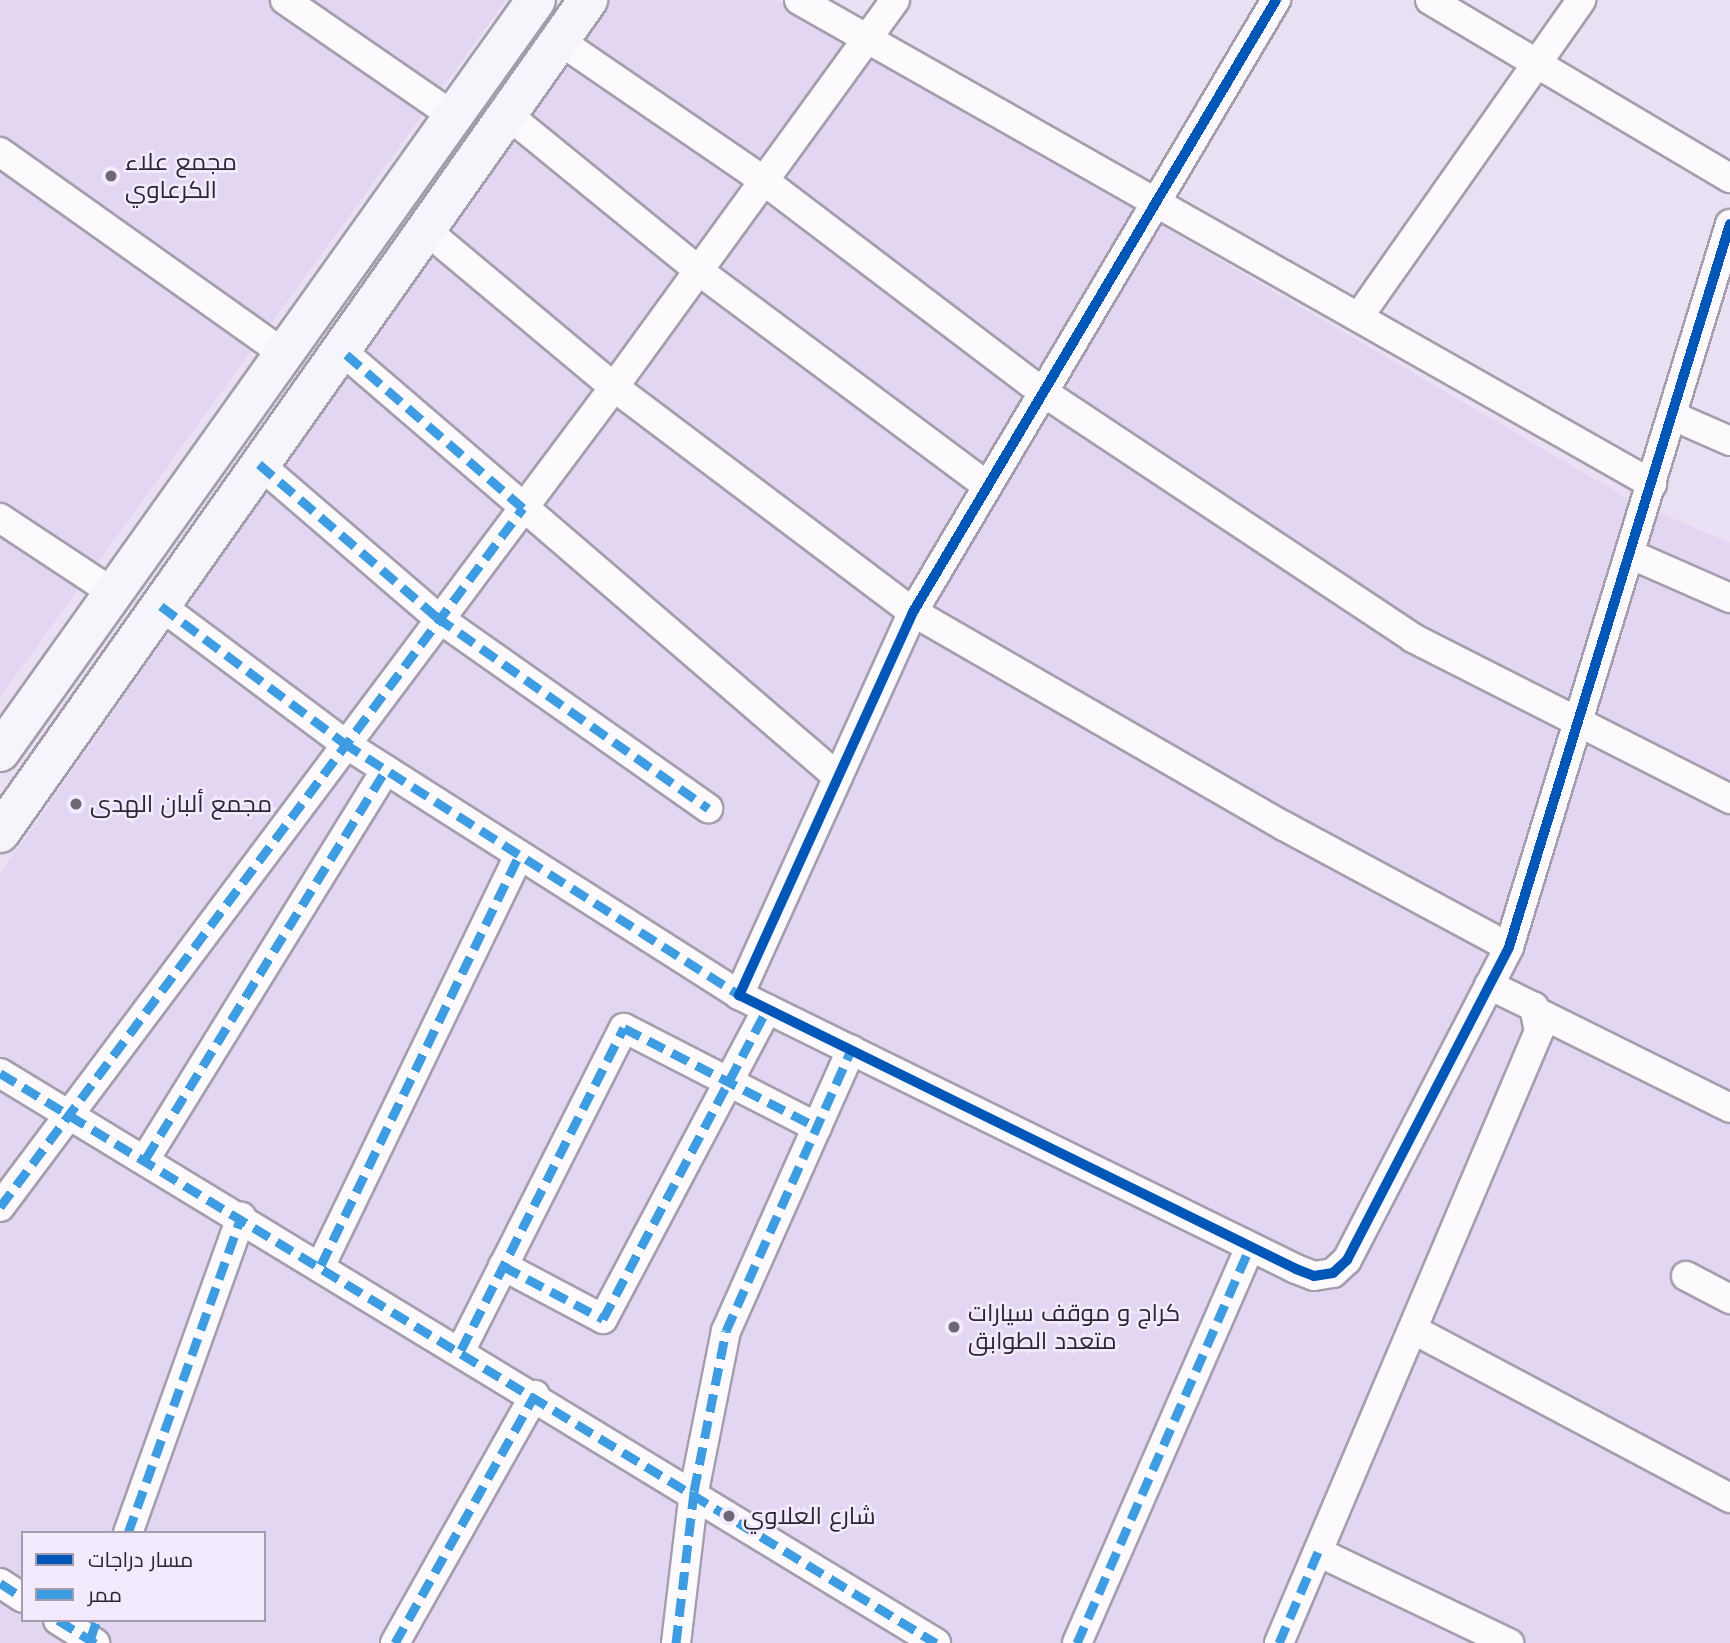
<!DOCTYPE html>
<meta charset="utf-8">
<style>
body{margin:0}
#map{position:relative;width:1730px;height:1643px;overflow:hidden;background:#e9e1f3;font-family:Jost,Cairo,sans-serif}
div>[style]{position:absolute}
.built>*{inset:0;background:#e2d6f3}
.roads{filter:drop-shadow(2px 0 #a49eac) drop-shadow(-2px 0 #a49eac) drop-shadow(0 2px #a49eac) drop-shadow(0 -2px #a49eac)}
.street>*{height:28px;margin:-14px;padding:0 14px;transform-origin:14px;border-radius:14px;background:#fcfafd}
.secondary>*{height:38px;margin:-19px;padding:0 19px;transform-origin:19px;border-radius:19px;background:#f6f5fb}
.quiet>*{height:9px;margin-top:-4.5px;transform-origin:0;background:repeating-linear-gradient(90deg,#3d9ce2 0 18px,transparent 0 27px)}
.cycleway>*{height:10px;margin:-5px;padding:0 5px;transform-origin:5px;border-radius:5px;background:#0057b8}
.dots>*{width:19px;height:19px;translate:-50% -50%;box-sizing:border-box;border:4px solid #f2eafd;border-radius:50%}
span{translate:-50% -50%;white-space:nowrap;text-align:center;line-height:1.15;-webkit-text-stroke:5px #f2eafd;paint-order:stroke}
.poi-label{font-size:24px;color:#2b2632}
.left{translate:0 -50%;text-align:left}
.legend{position:absolute;left:21px;top:1531px;width:245px;height:91px;box-sizing:border-box;background:#f2eafd;border:2px solid #a29cac;margin:0;padding:9px 12px;list-style:none;font-size:21px;color:#2b2632}
.legend li{display:flex;align-items:center;gap:14px;height:35px}
.legend b{width:35px;border:2px solid #a29cac}
</style>
<div id="map">
<div class="built">
<div style="clip-path:polygon(0 0,506px 0,0 697px)"></div>
<div style="clip-path:polygon(evenodd,611px 0,776px 0,1630px 500px,1730px 543px,1730px 1643px,0 1643px,0 874px,611px 0,23px 1533px,264px 1533px,264px 1620px,23px 1620px,23px 1533px)"></div>
</div>
<div class="roads">
<div class="street">
<div style="left:285px;top:0;width:204px;rotate:34.6deg"></div>
<div style="left:799px;top:0;width:981px;rotate:29.57deg"></div>
<div style="left:1430px;top:0;width:349px;rotate:30.7deg"></div>
<div style="left:560px;top:41px;width:246px;rotate:34.4deg"></div>
<div style="left:763px;top:180px;width:348px;rotate:37.2deg"></div>
<div style="left:1040px;top:390px;width:448px;rotate:33.6deg"></div>
<div style="left:1413px;top:638px;width:356px;rotate:26.9deg"></div>
<div style="left:508px;top:115px;width:247px;rotate:39.2deg"></div>
<div style="left:699px;top:271px;width:358px;rotate:36.7deg"></div>
<div style="left:0;top:152px;width:351px;rotate:35.4deg"></div>
<div style="left:426px;top:230px;width:245px;rotate:39.9deg"></div>
<div style="left:614px;top:387px;width:374px;rotate:37deg"></div>
<div style="left:913px;top:612px;width:428px;rotate:30deg"></div>
<div style="left:1284px;top:826px;width:255px;rotate:28.3deg"></div>
<div style="left:1360px;top:315px;width:385px;rotate:-54.9deg"></div>
<div style="left:341px;top:350px;width:655px;rotate:40.67deg"></div>
<div style="left:1673px;top:416px;width:62px;rotate:23.7deg"></div>
<div style="left:259px;top:464px;width:235px;rotate:40.7deg"></div>
<div style="left:437px;top:617px;width:332px;rotate:35.2deg"></div>
<div style="left:0;top:518px;width:134px;rotate:33.5deg"></div>
<div style="left:1632px;top:555px;width:107px;rotate:23.7deg"></div>
<div style="left:161px;top:606px;width:229px;rotate:36.8deg"></div>
<div style="left:344px;top:743px;width:469px;rotate:32.5deg"></div>
<div style="left:739px;top:995px;width:621px;rotate:26.19deg"></div>
<div style="left:1296px;top:1269px;width:19px;rotate:21deg"></div>
<div style="left:1314px;top:1276px;width:19px;rotate:-9deg"></div>
<div style="left:1333px;top:1273px;width:19px;rotate:-43deg"></div>
<div style="left:1347px;top:1260px;width:352px;rotate:-62.6deg"></div>
<div style="left:1509px;top:947px;width:756px;rotate:-73deg"></div>
<div style="left:739px;top:995px;width:421px;rotate:-65.6deg"></div>
<div style="left:913px;top:612px;width:712px;rotate:-59.33deg"></div>
<div style="left:1539px;top:1013px;width:213px;rotate:26.4deg"></div>
<div style="left:0;top:1073px;width:1096px;rotate:31.34deg"></div>
<div style="left:146px;top:1158px;width:456px;rotate:-58.3deg"></div>
<div style="left:0;top:1207px;width:1024px;rotate:-53.17deg"></div>
<div style="left:614px;top:387px;width:478px;rotate:-54deg"></div>
<div style="left:321px;top:1265px;width:455px;rotate:-64.2deg"></div>
<div style="left:503px;top:1266px;width:113px;rotate:27.9deg"></div>
<div style="left:603px;top:1319px;width:351px;rotate:-62.1deg"></div>
<div style="left:1686px;top:1276px;width:50px;rotate:27.6deg"></div>
<div style="left:1414px;top:1330px;width:358px;rotate:28deg"></div>
<div style="left:461px;top:1350px;width:361px;rotate:-63.2deg"></div>
<div style="left:624px;top:1028px;width:217px;rotate:27.2deg"></div>
<div style="left:128px;top:1533px;width:336px;rotate:-70.3deg"></div>
<div style="left:1318px;top:1552px;width:212px;rotate:25.5deg"></div>
<div style="left:0;top:1583px;width:27px;rotate:33deg"></div>
<div style="left:58px;top:1620px;width:44px;rotate:31.9deg"></div>
<div style="left:395px;top:1643px;width:285px;rotate:-60.6deg"></div>
<div style="left:676px;top:1643px;width:153px;rotate:-83.2deg"></div>
<div style="left:694px;top:1491px;width:163px;rotate:-78.7deg"></div>
<div style="left:726px;top:1331px;width:308px;rotate:-66deg"></div>
<div style="left:1077px;top:1643px;width:432px;rotate:-66.4deg"></div>
<div style="left:1279px;top:1643px;width:665px;rotate:-66.98deg"></div>
<div style="left:1539px;top:1031px;width:25px;rotate:-102deg"></div>
<div style="left:1534px;top:1007px;width:50px;rotate:-153.9deg"></div>
</div>
<div class="secondary">
<div style="left:0;top:752px;width:923px;rotate:-54.52deg"></div>
<div style="left:0;top:833px;width:1020px;rotate:-54.78deg"></div>
</div>
</div>
<div class="quiet">
<div style="left:259px;top:464px;width:235px;rotate:40.7deg"></div>
<div style="left:437px;top:617px;width:332px;rotate:35.2deg"></div>
<div style="left:161px;top:606px;width:229px;rotate:36.8deg"></div>
<div style="left:344px;top:743px;width:469px;rotate:32.5deg"></div>
<div style="left:0;top:1073px;width:1096px;rotate:31.34deg"></div>
<div style="left:146px;top:1158px;width:456px;rotate:-58.3deg"></div>
<div style="left:0;top:1207px;width:873px;rotate:-53.2deg"></div>
<div style="left:523px;top:508px;width:241px;rotate:-139deg"></div>
<div style="left:321px;top:1265px;width:455px;rotate:-64.2deg"></div>
<div style="left:503px;top:1266px;width:113px;rotate:27.9deg"></div>
<div style="left:603px;top:1319px;width:351px;rotate:-62.1deg"></div>
<div style="left:461px;top:1350px;width:361px;rotate:-63.2deg"></div>
<div style="left:624px;top:1028px;width:217px;rotate:27.2deg"></div>
<div style="left:128px;top:1533px;width:336px;rotate:-70.3deg"></div>
<div style="left:0;top:1583px;width:27px;rotate:33deg"></div>
<div style="left:58px;top:1620px;width:44px;rotate:31.9deg"></div>
<div style="left:90px;top:1640px;width:21px;rotate:-71deg"></div>
<div style="left:395px;top:1643px;width:285px;rotate:-60.6deg"></div>
<div style="left:676px;top:1643px;width:153px;rotate:-83.2deg"></div>
<div style="left:694px;top:1491px;width:163px;rotate:-78.7deg"></div>
<div style="left:726px;top:1331px;width:308px;rotate:-66deg"></div>
<div style="left:1077px;top:1643px;width:432px;rotate:-66.4deg"></div>
<div style="left:1279px;top:1643px;width:99px;rotate:-66.8deg"></div>
</div>
<div class="cycleway">
<div style="left:1276px;top:0;width:712px;rotate:120.67deg"></div>
<div style="left:913px;top:612px;width:421px;rotate:114.4deg"></div>
<div style="left:739px;top:995px;width:621px;rotate:26.19deg"></div>
<div style="left:1296px;top:1269px;width:19px;rotate:21deg"></div>
<div style="left:1314px;top:1276px;width:19px;rotate:-9deg"></div>
<div style="left:1333px;top:1273px;width:19px;rotate:-43deg"></div>
<div style="left:1347px;top:1260px;width:352px;rotate:-62.6deg"></div>
<div style="left:1509px;top:947px;width:756px;rotate:-73deg"></div>
</div>
<div class="dots">
<div style="left:111px;top:176px;background:#6e6776"></div>
<div style="left:76px;top:804px;background:#6e6776"></div>
<div style="left:954px;top:1327px;background:#6e6776"></div>
<div style="left:729px;top:1516px;background:#6e6776"></div>
</div>
<div class="poi-label">
<span class="left" style="left:125px;top:176px">مجمع علاء<br>الكرعاوي</span>
<span class="left" style="left:90px;top:804px">مجمع ألبان الهدى</span>
<span class="left" style="left:968px;top:1327px">كراج و موقف سيارات<br>متعدد الطوابق</span>
<span class="left" style="left:743px;top:1516px">شارع العلاوي</span>
</div>
<ul class="legend">
<li><b style="height:9px;background:#0057b8"></b>مسار دراجات</li>
<li><b style="height:9px;background:#3d9ce2"></b>ممر</li>
</ul>
</div>
